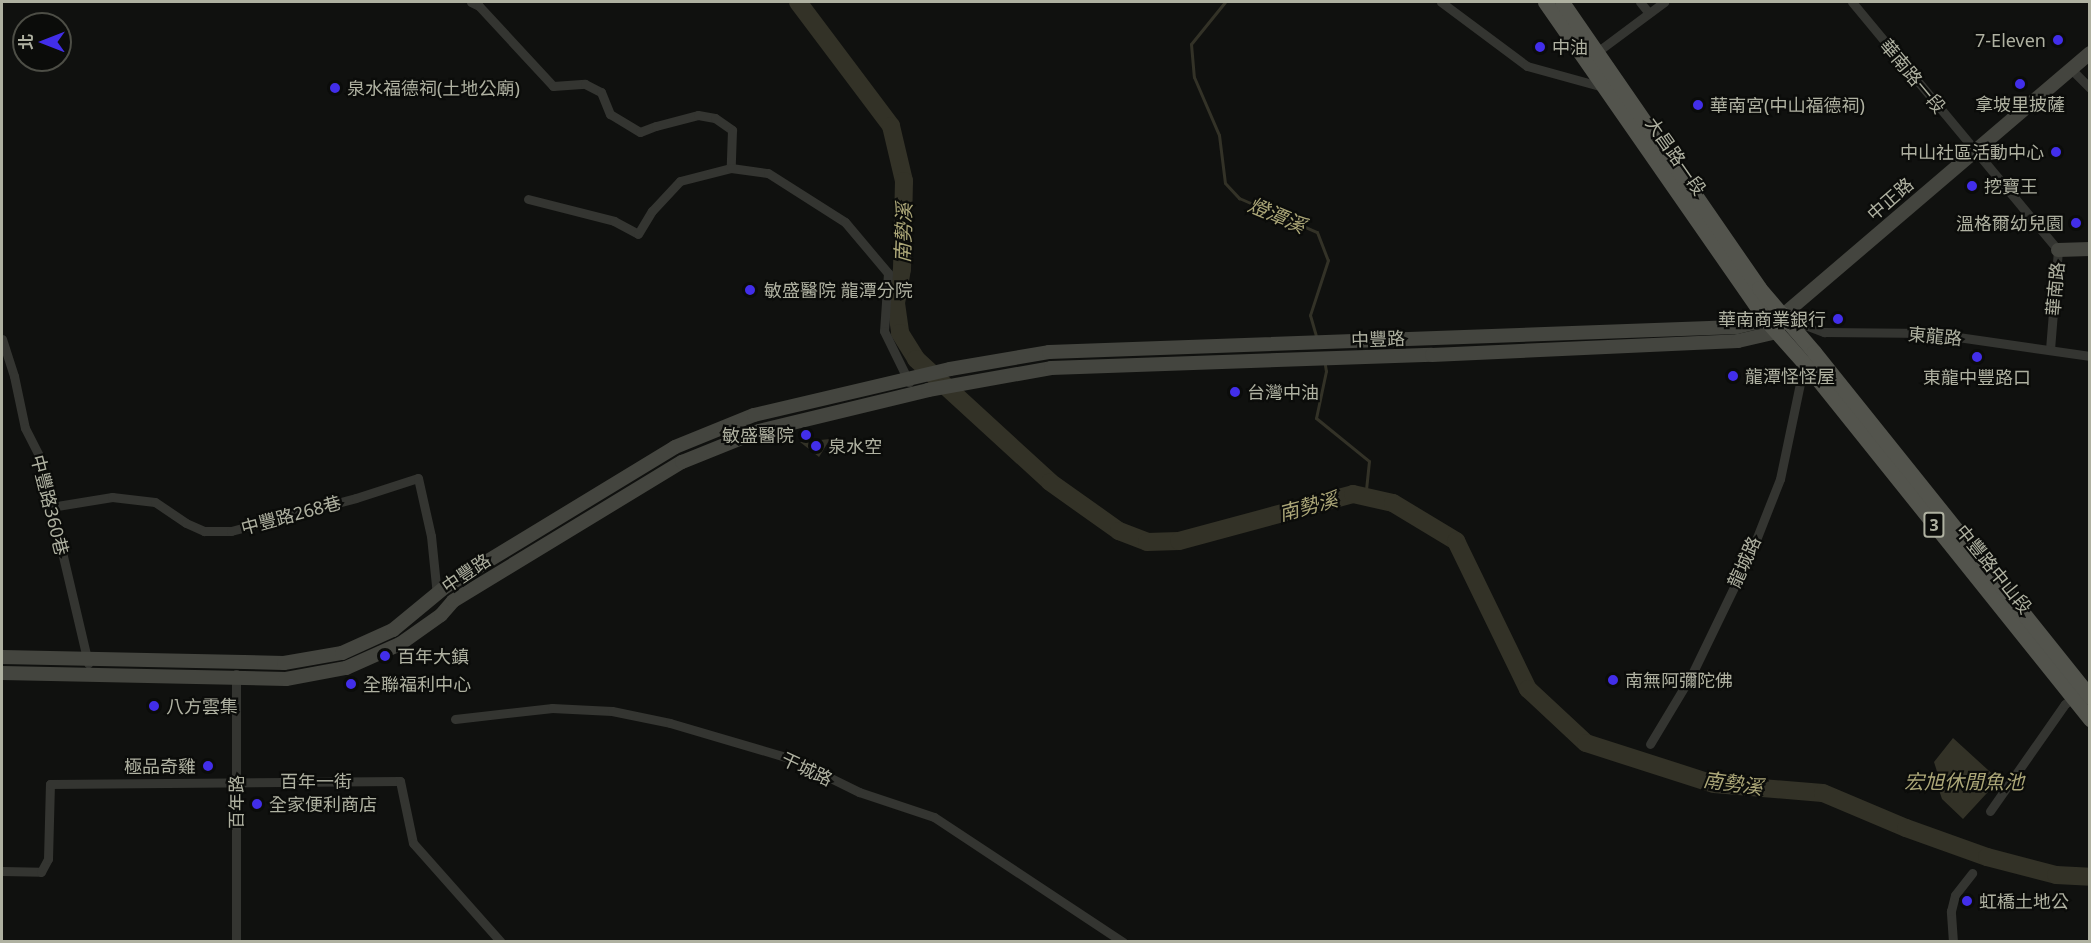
<!DOCTYPE html>
<meta charset="utf-8">
<style>
body{margin:0}
#map{position:relative;width:2091px;height:943px;overflow:hidden;background:#10110f;font-family:"Noto Sans","Noto Sans TC",sans-serif}
div>[style]{position:absolute}
.water>*{inset:0;background:#333227}
.stream>*{height:3px;margin:-1.5px;padding:0 1.5px;transform-origin:1.5px;border-radius:1.5px;background:#333227}
.river>*{height:18px;margin:-9px;padding:0 9px;transform-origin:9px;border-radius:9px;background:#333227}
.street>*{height:9px;margin:-4.5px;padding:0 4.5px;transform-origin:4.5px;border-radius:4.5px;background:#343531}
.secondary>*{height:14px;margin:-7px;padding:0 7px;transform-origin:7px;border-radius:7px;background:#44453f}
.primary>*{height:15px;margin:-7.5px;padding:0 7.5px;transform-origin:7.5px;border-radius:7.5px;background:#53544d}
.dots>*{width:16px;height:16px;translate:-50% -50%;box-sizing:border-box;border:3px solid #0b0c0a;border-radius:50%}
span{translate:-50% -50%;white-space:nowrap;text-align:center;line-height:1.15;-webkit-text-stroke:4.5px #0b0c0a;paint-order:stroke}
.shield-label span{padding:2px 4px;background:#0b0c0a;border:2px solid;border-radius:4px;-webkit-text-stroke-width:0}
.shield-label{font-size:16px;color:#afb1a1;font-weight:700}
.poi-label{font-size:18px;color:#afb1a1}
.right{translate:-100% -50%;text-align:right}
.left{translate:0 -50%;text-align:left}
.street-label{font-size:18px;color:#afb1a1}
.water-label{font-size:20px;color:#aca778;font-style:italic}
.frame{position:absolute;inset:0;border:3px solid #afb1a1;pointer-events:none}
.north{position:absolute;left:12px;top:12px;width:60px;height:60px;box-sizing:border-box;background:#0b0c0a;border:2px solid #4d4e46;border-radius:50%;rotate:270deg;font-size:16px;font-weight:700;line-height:24px;text-align:center;color:#afb1a1}
.north::after{content:'';display:block;margin:auto;width:21px;height:27px;background:#422eea;clip-path:polygon(50% 0,100% 100%,50% 72%,0 100%)}
</style>
<div id="map">
<div class="water">
<div style="clip-path:polygon(830px 439px,819px 457px,800px 442px)"></div>
<div style="clip-path:polygon(1953px 738px,1999px 780px,1963px 819px,1942px 799px,1937px 784px,1940px 781px,1934px 762px)"></div>
</div>
<div class="stream">
<div style="left:1225px;top:2px;width:54px;rotate:129deg"></div>
<div style="left:1191px;top:44px;width:33px;rotate:85deg"></div>
<div style="left:1194px;top:77px;width:63px;rotate:66.7deg"></div>
<div style="left:1219px;top:135px;width:48px;rotate:82.9deg"></div>
<div style="left:1225px;top:183px;width:21px;rotate:47deg"></div>
<div style="left:1239px;top:198px;width:85px;rotate:23.6deg"></div>
<div style="left:1317px;top:232px;width:30px;rotate:69deg"></div>
<div style="left:1328px;top:260px;width:58px;rotate:108.1deg"></div>
<div style="left:1310px;top:315px;width:22px;rotate:74deg"></div>
<div style="left:1325px;top:365px;width:6px;rotate:81deg"></div>
<div style="left:1326px;top:371px;width:48px;rotate:102deg"></div>
<div style="left:1316px;top:418px;width:68px;rotate:39.1deg"></div>
<div style="left:1369px;top:461px;width:36px;rotate:96deg"></div>
</div>
<div class="river">
<div style="left:798px;top:2px;width:155px;rotate:53.1deg"></div>
<div style="left:891px;top:126px;width:57px;rotate:76.7deg"></div>
<div style="left:904px;top:181px;width:88px;rotate:91.3deg"></div>
<div style="left:902px;top:269px;width:35px;rotate:100deg"></div>
<div style="left:896px;top:303px;width:30px;rotate:82deg"></div>
<div style="left:900px;top:333px;width:31px;rotate:58deg"></div>
<div style="left:916px;top:359px;width:182px;rotate:42.5deg"></div>
<div style="left:1050px;top:482px;width:85px;rotate:35.4deg"></div>
<div style="left:1119px;top:531px;width:30px;rotate:21deg"></div>
<div style="left:1147px;top:542px;width:32px;rotate:-2deg"></div>
<div style="left:1179px;top:541px;width:180px;rotate:-15.1deg"></div>
<div style="left:1353px;top:494px;width:41px;rotate:12.7deg"></div>
<div style="left:1393px;top:503px;width:74px;rotate:31.1deg"></div>
<div style="left:1456px;top:541px;width:165px;rotate:64.1deg"></div>
<div style="left:1528px;top:689px;width:79px;rotate:43deg"></div>
<div style="left:1586px;top:743px;width:134px;rotate:17.8deg"></div>
<div style="left:1714px;top:784px;width:109px;rotate:4.7deg"></div>
<div style="left:1823px;top:793px;width:90px;rotate:22.9deg"></div>
<div style="left:1906px;top:828px;width:86px;rotate:19.7deg"></div>
<div style="left:1987px;top:857px;width:71px;rotate:14.6deg"></div>
<div style="left:2056px;top:875px;width:34px;rotate:3deg"></div>
</div>
<div class="street">
<div style="left:471px;top:2px;width:9px;rotate:27deg"></div>
<div style="left:479px;top:6px;width:109px;rotate:47.2deg"></div>
<div style="left:553px;top:86px;width:32px;rotate:-4deg"></div>
<div style="left:585px;top:84px;width:18px;rotate:27deg"></div>
<div style="left:601px;top:92px;width:24px;rotate:68deg"></div>
<div style="left:610px;top:114px;width:35px;rotate:31deg"></div>
<div style="left:640px;top:132px;width:17px;rotate:-21deg"></div>
<div style="left:656px;top:126px;width:43px;rotate:-14.7deg"></div>
<div style="left:698px;top:115px;width:17px;rotate:10deg"></div>
<div style="left:715px;top:118px;width:21px;rotate:35deg"></div>
<div style="left:732px;top:130px;width:38px;rotate:92deg"></div>
<div style="left:1441px;top:2px;width:107px;rotate:36.7deg"></div>
<div style="left:1527px;top:66px;width:79px;rotate:15.4deg"></div>
<div style="left:1640px;top:2px;width:14px;rotate:51deg"></div>
<div style="left:1852px;top:2px;width:322px;rotate:50.3deg"></div>
<div style="left:2058px;top:250px;width:100px;rotate:94.6deg"></div>
<div style="left:1597px;top:52px;width:84px;rotate:-36.7deg"></div>
<div style="left:2071px;top:69px;width:27px;rotate:45deg"></div>
<div style="left:528px;top:199px;width:89px;rotate:14.3deg"></div>
<div style="left:614px;top:221px;width:27px;rotate:28deg"></div>
<div style="left:638px;top:234px;width:27px;rotate:-59deg"></div>
<div style="left:652px;top:211px;width:41px;rotate:-47deg"></div>
<div style="left:680px;top:181px;width:53px;rotate:-14.3deg"></div>
<div style="left:731px;top:168px;width:37px;rotate:8deg"></div>
<div style="left:768px;top:173px;width:91px;rotate:32.5deg"></div>
<div style="left:845px;top:222px;width:67px;rotate:49.9deg"></div>
<div style="left:888px;top:273px;width:58px;rotate:93.9deg"></div>
<div style="left:884px;top:331px;width:57px;rotate:63.9deg"></div>
<div style="left:1787px;top:318px;width:40px;rotate:21deg"></div>
<div style="left:1824px;top:332px;width:106px;rotate:0.5deg"></div>
<div style="left:1930px;top:333px;width:162px;rotate:8.2deg"></div>
<div style="left:2px;top:339px;width:39px;rotate:72deg"></div>
<div style="left:14px;top:376px;width:53px;rotate:78.1deg"></div>
<div style="left:25px;top:428px;width:34px;rotate:63deg"></div>
<div style="left:40px;top:458px;width:211px;rotate:76.8deg"></div>
<div style="left:51px;top:507px;width:62px;rotate:-9.3deg"></div>
<div style="left:112px;top:497px;width:43px;rotate:6.6deg"></div>
<div style="left:155px;top:502px;width:37px;rotate:34deg"></div>
<div style="left:186px;top:523px;width:20px;rotate:24deg"></div>
<div style="left:204px;top:531px;width:27px"></div>
<div style="left:231px;top:531px;width:129px;rotate:-14.8deg"></div>
<div style="left:356px;top:498px;width:65px;rotate:-17.9deg"></div>
<div style="left:418px;top:478px;width:59px;rotate:77.4deg"></div>
<div style="left:431px;top:536px;width:59px;rotate:84.2deg"></div>
<div style="left:236px;top:674px;width:268px;rotate:90deg"></div>
<div style="left:455px;top:719px;width:98px;rotate:-6.5deg"></div>
<div style="left:552px;top:708px;width:60px;rotate:2.9deg"></div>
<div style="left:612px;top:711px;width:59px;rotate:11.7deg"></div>
<div style="left:670px;top:723px;width:127px;rotate:16.4deg"></div>
<div style="left:792px;top:759px;width:75px;rotate:26.2deg"></div>
<div style="left:859px;top:792px;width:79px;rotate:18.4deg"></div>
<div style="left:934px;top:817px;width:227px;rotate:33.5deg"></div>
<div style="left:1650px;top:744px;width:82px;rotate:-59deg"></div>
<div style="left:1692px;top:674px;width:138px;rotate:-64.2deg"></div>
<div style="left:1752px;top:550px;width:76px;rotate:-68.5deg"></div>
<div style="left:1780px;top:479px;width:98px;rotate:-78.2deg"></div>
<div style="left:1800px;top:383px;width:16px;rotate:-43deg"></div>
<div style="left:1990px;top:811px;width:131px;rotate:-55deg"></div>
<div style="left:2065px;top:704px;width:10px;rotate:-37deg"></div>
<div style="left:2px;top:871px;width:39px;rotate:1deg"></div>
<div style="left:41px;top:872px;width:15px;rotate:-62deg"></div>
<div style="left:48px;top:859px;width:75px;rotate:-88.5deg"></div>
<div style="left:50px;top:784px;width:350px;rotate:-0.5deg"></div>
<div style="left:400px;top:781px;width:63px;rotate:78.2deg"></div>
<div style="left:413px;top:843px;width:132px;rotate:48.4deg"></div>
<div style="left:1953px;top:942px;width:31px;rotate:-94deg"></div>
<div style="left:1951px;top:911px;width:16px;rotate:-76deg"></div>
<div style="left:1955px;top:895px;width:28px;rotate:-52deg"></div>
</div>
<div class="secondary">
<div style="left:2058px;top:250px;width:32px;rotate:-2deg"></div>
<div style="left:2px;top:657px;width:282px;rotate:1.2deg"></div>
<div style="left:284px;top:663px;width:59px;rotate:-9.8deg"></div>
<div style="left:342px;top:653px;width:56px;rotate:-24.3deg"></div>
<div style="left:393px;top:630px;width:67px;rotate:-39.6deg"></div>
<div style="left:445px;top:587px;width:269px;rotate:-31.3deg"></div>
<div style="left:675px;top:447px;width:85px;rotate:-22.1deg"></div>
<div style="left:754px;top:415px;width:201px;rotate:-13.2deg"></div>
<div style="left:950px;top:369px;width:100px;rotate:-9.7deg"></div>
<div style="left:1049px;top:352px;width:688px;rotate:-2.08deg"></div>
<div style="left:1737px;top:327px;width:46px;rotate:-13.7deg"></div>
<div style="left:1782px;top:316px;width:405px;rotate:-40.5deg"></div>
<div style="left:2px;top:673px;width:284px;rotate:1.2deg"></div>
<div style="left:286px;top:679px;width:61px;rotate:-10.4deg"></div>
<div style="left:346px;top:668px;width:59px;rotate:-24deg"></div>
<div style="left:400px;top:644px;width:50px;rotate:-35.3deg"></div>
<div style="left:441px;top:615px;width:18px;rotate:-49deg"></div>
<div style="left:453px;top:601px;width:268px;rotate:-31.3deg"></div>
<div style="left:682px;top:462px;width:83px;rotate:-21.9deg"></div>
<div style="left:759px;top:431px;width:174px;rotate:-13.6deg"></div>
<div style="left:928px;top:390px;width:125px;rotate:-10.1deg"></div>
<div style="left:1051px;top:368px;width:381px;rotate:-2deg"></div>
<div style="left:1432px;top:355px;width:306px;rotate:-2.6deg"></div>
<div style="left:1738px;top:341px;width:40px;rotate:-13deg"></div>
<div style="left:1777px;top:332px;width:9px;rotate:-72deg"></div>
</div>
<div class="primary">
<div style="left:1545px;top:2px;width:386px;rotate:55.2deg"></div>
<div style="left:1765px;top:319px;width:71px;rotate:48.4deg"></div>
<div style="left:1812px;top:372px;width:445px;rotate:51.3deg"></div>
<div style="left:1562px;top:2px;width:347px;rotate:55.4deg"></div>
<div style="left:1759px;top:288px;width:84px;rotate:49.3deg"></div>
<div style="left:1814px;top:352px;width:442px;rotate:51.3deg"></div>
</div>
<div class="dots">
<div style="left:2058px;top:40px;background:#422eea"></div>
<div style="left:1540px;top:47px;background:#422eea"></div>
<div style="left:2020px;top:84px;background:#422eea"></div>
<div style="left:335px;top:88px;background:#422eea"></div>
<div style="left:1698px;top:105px;background:#422eea"></div>
<div style="left:2056px;top:152px;background:#422eea"></div>
<div style="left:1972px;top:186px;background:#422eea"></div>
<div style="left:2076px;top:223px;background:#422eea"></div>
<div style="left:750px;top:290px;background:#422eea"></div>
<div style="left:1838px;top:319px;background:#422eea"></div>
<div style="left:1977px;top:357px;background:#422eea"></div>
<div style="left:1733px;top:376px;background:#422eea"></div>
<div style="left:1235px;top:392px;background:#422eea"></div>
<div style="left:806px;top:435px;background:#422eea"></div>
<div style="left:816px;top:446px;background:#422eea"></div>
<div style="left:385px;top:656px;background:#422eea"></div>
<div style="left:1613px;top:680px;background:#422eea"></div>
<div style="left:351px;top:684px;background:#422eea"></div>
<div style="left:154px;top:706px;background:#422eea"></div>
<div style="left:208px;top:766px;background:#422eea"></div>
<div style="left:257px;top:804px;background:#422eea"></div>
<div style="left:1967px;top:901px;background:#422eea"></div>
</div>
<div class="shield-label">
<span style="left:1934px;top:525px">3</span>
</div>
<div class="poi-label">
<span class="right" style="left:2046px;top:40px">7-Eleven</span>
<span class="left" style="left:1552px;top:47px">中油</span>
<span class="left" style="left:347px;top:88px">泉水福德祠(土地公廟)</span>
<span style="left:2020px;top:104px">拿坡里披薩</span>
<span class="left" style="left:1710px;top:105px">華南宮(中山福德祠)</span>
<span class="right" style="left:2044px;top:152px">中山社區活動中心</span>
<span class="left" style="left:1984px;top:186px">挖寶王</span>
<span class="right" style="left:2064px;top:223px">溫格爾幼兒園</span>
<span class="left" style="left:764px;top:290px">敏盛醫院 龍潭分院</span>
<span class="right" style="left:1826px;top:319px">華南商業銀行</span>
<span class="left" style="left:1745px;top:376px">龍潭怪怪屋</span>
<span style="left:1977px;top:377px">東龍中豐路口</span>
<span class="left" style="left:1247px;top:392px">台灣中油</span>
<span class="right" style="left:794px;top:435px">敏盛醫院</span>
<span class="left" style="left:828px;top:446px">泉水空</span>
<span class="left" style="left:397px;top:656px">百年大鎮</span>
<span class="left" style="left:1625px;top:680px">南無阿彌陀佛</span>
<span class="left" style="left:363px;top:684px">全聯福利中心</span>
<span class="left" style="left:166px;top:706px">八方雲集</span>
<span class="right" style="left:196px;top:766px">極品奇雞</span>
<span class="left" style="left:269px;top:804px">全家便利商店</span>
<span class="left" style="left:1979px;top:901px">虹橋土地公</span>
</div>
<div class="street-label">
<span style="left:1913px;top:76px;rotate:50deg">華南路一段</span>
<span style="left:1676px;top:156px;rotate:55deg">大昌路一段</span>
<span style="left:1890px;top:199px;rotate:-41deg">中正路</span>
<span style="left:2055px;top:289px;rotate:-85deg">華南路</span>
<span style="left:1935px;top:336px;rotate:5deg">東龍路</span>
<span style="left:1378px;top:339px;rotate:-2deg">中豐路</span>
<span style="left:50px;top:505px;rotate:76deg">中豐路360巷</span>
<span style="left:291px;top:515px;rotate:-15deg">中豐路268巷</span>
<span style="left:1744px;top:562px;rotate:-66deg">龍城路</span>
<span style="left:1994px;top:569px;rotate:51deg">中豐路中山段</span>
<span style="left:466px;top:573px;rotate:-34deg">中豐路</span>
<span style="left:807px;top:769px;rotate:25deg">干城路</span>
<span style="left:316px;top:781px">百年一街</span>
<span style="left:236px;top:802px;rotate:-90deg">百年路</span>
</div>
<div class="water-label">
<span style="left:1277px;top:215px;rotate:23deg">燈潭溪</span>
<span style="left:903px;top:233px;rotate:-88deg">南勢溪</span>
<span style="left:1308px;top:506px;rotate:-15deg">南勢溪</span>
<span style="left:1964px;top:781px">宏旭休閒魚池</span>
<span style="left:1733px;top:783px;rotate:8deg">南勢溪</span>
</div>
<div class="frame"></div>
<div class="north">北</div>
</div>
